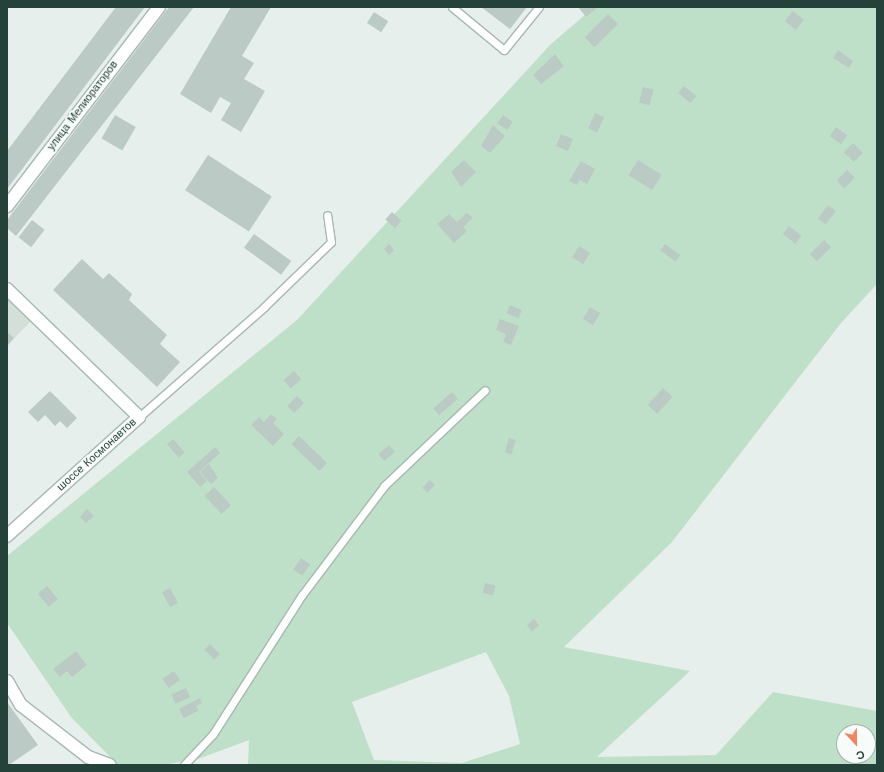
<!DOCTYPE html>
<meta charset="utf-8">
<style>
body{margin:0}
#map{position:relative;width:884px;height:772px;overflow:hidden;background:#e6efeb;font-family:"Work Sans",sans-serif}
div>[style]{position:absolute}
.built>*{inset:0;background:#d4dfda}
.green>*{inset:0;background:#bfe0c8}
.building>*{inset:0;background:#bbcac4;transform-origin:0 0}
.roads{filter:drop-shadow(1px 0 #a8b8b2) drop-shadow(-1px 0 #a8b8b2) drop-shadow(0 1px #a8b8b2) drop-shadow(0 -1px #a8b8b2)}
.service>*{height:7px;margin:-3.5px;padding:0 3.5px;transform-origin:3.5px;border-radius:3.5px;background:#fff}
.minor>*{height:12px;margin:-6px;padding:0 6px;transform-origin:6px;border-radius:6px;background:#fff}
span{translate:-50% -50%;white-space:nowrap;text-align:center;line-height:1.15;-webkit-text-stroke:3.5px #f7fbf9;paint-order:stroke}
.street-label{font-size:11px;color:#24423a}
.frame{position:absolute;inset:0;border:8px solid #24423a;pointer-events:none}
.north{position:absolute;left:836px;top:724px;width:40px;height:40px;box-sizing:border-box;background:#f7fbf9;border:1px solid #a3b1ad;border-radius:50%;rotate:158deg;font-size:11px;font-weight:700;line-height:16px;text-align:center;color:#24423a}
.north::after{content:'';display:block;margin:auto;width:14px;height:18px;background:#f4845f;clip-path:polygon(50% 0,100% 100%,50% 72%,0 100%)}
</style>
<div id="map">
<div class="built">
<div style="clip-path:polygon(7px 298px,31px 321px,7px 346px)"></div>
</div>
<div class="green">
<div style="clip-path:polygon(evenodd,594px 7px,877px 7px,877px 284px,841px 323px,672px 542px,564px 647px,690px 671px,597px 757px,716px 755px,773px 692px,877px 711px,877px 765px,248px 765px,249px 740px,198px 759px,163px 765px,118px 765px,71px 717px,7px 623px,7px 556px,297px 320px,550px 45px,594px 7px,486px 652px,509px 696px,520px 744px,462px 763px,374px 760px,352px 702px,486px 652px,594px 7px,844px 732px,868px 732px,868px 756px,844px 756px,844px 732px)"></div>
</div>
<div class="building">
<div style="clip-path:polygon(116px 7px,145px 7px,7px 189px,7px 151px)"></div>
<div style="clip-path:polygon(169px 7px,194px 7px,16px 236px,7px 228px,7px 220px)"></div>
<div style="clip-path:polygon(231px 7px,271px 7px,242px 56px,254px 63px,244px 79px,265px 91px,241px 132px,221px 120px,231px 103px,220px 97px,211px 113px,180px 94px)"></div>
<div style="clip-path:polygon(481px 7px,527px 7px,510px 29px)"></div>
<div style="clip-path:polygon(578px 7px,598px 7px,586px 17px)"></div>
<div style="left:793px;top:11px;width:14px;height:13px;rotate:39deg"></div>
<div style="left:374px;top:12px;width:17px;height:13px;rotate:33deg"></div>
<div style="left:608px;top:14px;width:14px;height:33px;rotate:45deg"></div>
<div style="clip-path:polygon(838px 50px,853px 61px,849px 68px,833px 58px)"></div>
<div style="clip-path:polygon(555px 54px,564px 66px,541px 84px,533px 75px)"></div>
<div style="left:684px;top:86px;width:16px;height:9px;rotate:40deg"></div>
<div style="left:643px;top:87px;width:11px;height:16px;rotate:15deg"></div>
<div style="left:595px;top:113px;width:10px;height:17px;rotate:24deg"></div>
<div style="left:115px;top:115px;width:24px;height:27px;rotate:30deg"></div>
<div style="left:503px;top:115px;width:12px;height:10px;rotate:35deg"></div>
<div style="clip-path:polygon(493px 125px,505px 136px,490px 153px,481px 146px)"></div>
<div style="left:836px;top:127px;width:14px;height:11px;rotate:36deg"></div>
<div style="left:561px;top:134px;width:13px;height:13px;rotate:23deg"></div>
<div style="left:853px;top:143px;width:14px;height:13px;rotate:45deg"></div>
<div style="left:208px;top:155px;width:76px;height:42px;rotate:33deg"></div>
<div style="clip-path:polygon(464px 160px,476px 172px,461px 187px,451px 172px)"></div>
<div style="left:638px;top:160px;width:28px;height:18px;rotate:32deg"></div>
<div style="clip-path:polygon(581px 161px,595px 169px,587px 184px,580px 180px,577px 185px,569px 181px)"></div>
<div style="left:847px;top:170px;width:11px;height:15px;rotate:45deg"></div>
<div style="left:828px;top:205px;width:10px;height:17px;rotate:37deg"></div>
<div style="left:392px;top:212px;width:13px;height:10px;rotate:42deg"></div>
<div style="clip-path:polygon(467px 213px,473px 218px,463px 227px,467px 231px,454px 243px,437px 224px,449px 214px,457px 222px)"></div>
<div style="left:32px;top:220px;width:16px;height:22px;rotate:38deg"></div>
<div style="left:789px;top:226px;width:16px;height:10px;rotate:38deg"></div>
<div style="left:254px;top:234px;width:46px;height:17px;rotate:36deg"></div>
<div style="left:824px;top:240px;width:10px;height:20px;rotate:45deg"></div>
<div style="clip-path:polygon(389px 244px,394px 250px,389px 255px,384px 249px)"></div>
<div style="left:665px;top:244px;width:19px;height:8px;rotate:36deg"></div>
<div style="left:579px;top:246px;width:13px;height:13px;rotate:32deg"></div>
<div style="clip-path:polygon(82px 259px,103px 279px,109px 273px,132px 294px,129px 300px,167px 335px,160px 344px,180px 362px,157px 387px,53px 290px)"></div>
<div style="left:510px;top:305px;width:13px;height:9px;rotate:23deg"></div>
<div style="left:590px;top:307px;width:12px;height:14px;rotate:31deg"></div>
<div style="clip-path:polygon(500px 319px,519px 326px,511px 345px,503px 342px,506px 334px,496px 330px)"></div>
<div style="clip-path:polygon(7px 332px,14px 338px,7px 346px)"></div>
<div style="left:294px;top:371px;width:11px;height:14px;rotate:49deg"></div>
<div style="left:663px;top:388px;width:13px;height:23px;rotate:42deg"></div>
<div style="clip-path:polygon(50px 391px,77px 418px,67px 428px,60px 421px,55px 426px,45px 415px,38px 422px,28px 412px)"></div>
<div style="left:452px;top:392px;width:9px;height:25px;rotate:49deg"></div>
<div style="left:297px;top:396px;width:10px;height:14px;rotate:45deg"></div>
<div style="clip-path:polygon(271px 414px,277px 419px,273px 423px,284px 434px,273px 446px,251px 425px,259px 417px,264px 422px)"></div>
<div style="left:299px;top:436px;width:39px;height:11px;rotate:44deg"></div>
<div style="left:509px;top:438px;width:7px;height:15px;rotate:16deg"></div>
<div style="left:173px;top:439px;width:18px;height:8px;rotate:49deg"></div>
<div style="left:389px;top:445px;width:9px;height:14px;rotate:49deg"></div>
<div style="clip-path:polygon(215px 447px,220px 453px,199px 472px,207px 481px,200px 487px,187px 472px)"></div>
<div style="clip-path:polygon(209px 464px,218px 478px,211px 484px,200px 472px)"></div>
<div style="left:430px;top:480px;width:7px;height:11px;rotate:45deg"></div>
<div style="left:214px;top:487px;width:25px;height:13px;rotate:47deg"></div>
<div style="clip-path:polygon(87px 509px,94px 516px,86px 523px,80px 517px)"></div>
<div style="left:301px;top:558px;width:11px;height:14px;rotate:34deg"></div>
<div style="left:485px;top:583px;width:11px;height:10px;rotate:15deg"></div>
<div style="left:47px;top:586px;width:17px;height:12px;rotate:50deg"></div>
<div style="left:170px;top:588px;width:17px;height:9px;rotate:62deg"></div>
<div style="clip-path:polygon(534px 619px,539px 625px,532px 632px,527px 625px)"></div>
<div style="left:210px;top:644px;width:14px;height:8px;rotate:45deg"></div>
<div style="clip-path:polygon(76px 651px,87px 665px,72px 677px,67px 671px,60px 677px,53px 669px)"></div>
<div style="left:174px;top:671px;width:11px;height:14px;rotate:56deg"></div>
<div style="left:186px;top:688px;width:10px;height:16px;rotate:66deg"></div>
<div style="clip-path:polygon(200px 698px,202px 703px,196px 706px,198px 711px,184px 718px,179px 709px)"></div>
<div style="clip-path:polygon(7px 702px,38px 745px,9px 765px,7px 765px)"></div>
</div>
<div class="roads">
<div class="service">
<div style="left:452px;top:7px;width:67px;rotate:39.6deg"></div>
<div style="left:504px;top:50px;width:55px;rotate:-50.9deg"></div>
<div style="left:139px;top:417px;width:167px;rotate:-41.3deg"></div>
<div style="left:264px;top:307px;width:93px;rotate:-44.1deg"></div>
<div style="left:331px;top:242px;width:27px;rotate:-98deg"></div>
<div style="left:184px;top:765px;width:42px;rotate:-46.9deg"></div>
<div style="left:213px;top:734px;width:165px;rotate:-57.4deg"></div>
<div style="left:302px;top:595px;width:136px;rotate:-53deg"></div>
<div style="left:384px;top:486px;width:139px;rotate:-43.5deg"></div>
</div>
<div class="minor">
<div style="left:7px;top:206px;width:250px;rotate:-52.6deg"></div>
<div style="left:7px;top:289px;width:184px;rotate:44.1deg"></div>
<div style="left:139px;top:417px;width:178px;rotate:138deg"></div>
<div style="left:7px;top:681px;width:28px;rotate:60deg"></div>
<div style="left:21px;top:705px;width:85px;rotate:37.8deg"></div>
<div style="left:88px;top:757px;width:23px;rotate:20deg"></div>
</div>
</div>
<div class="street-label">
<span style="left:83px;top:106px;rotate:-53deg">улица Мелиораторов</span>
<span style="left:97px;top:455px;rotate:-42deg">шоссе Космонавтов</span>
</div>
<div class="frame"></div>
<div class="north">С</div>
</div>
